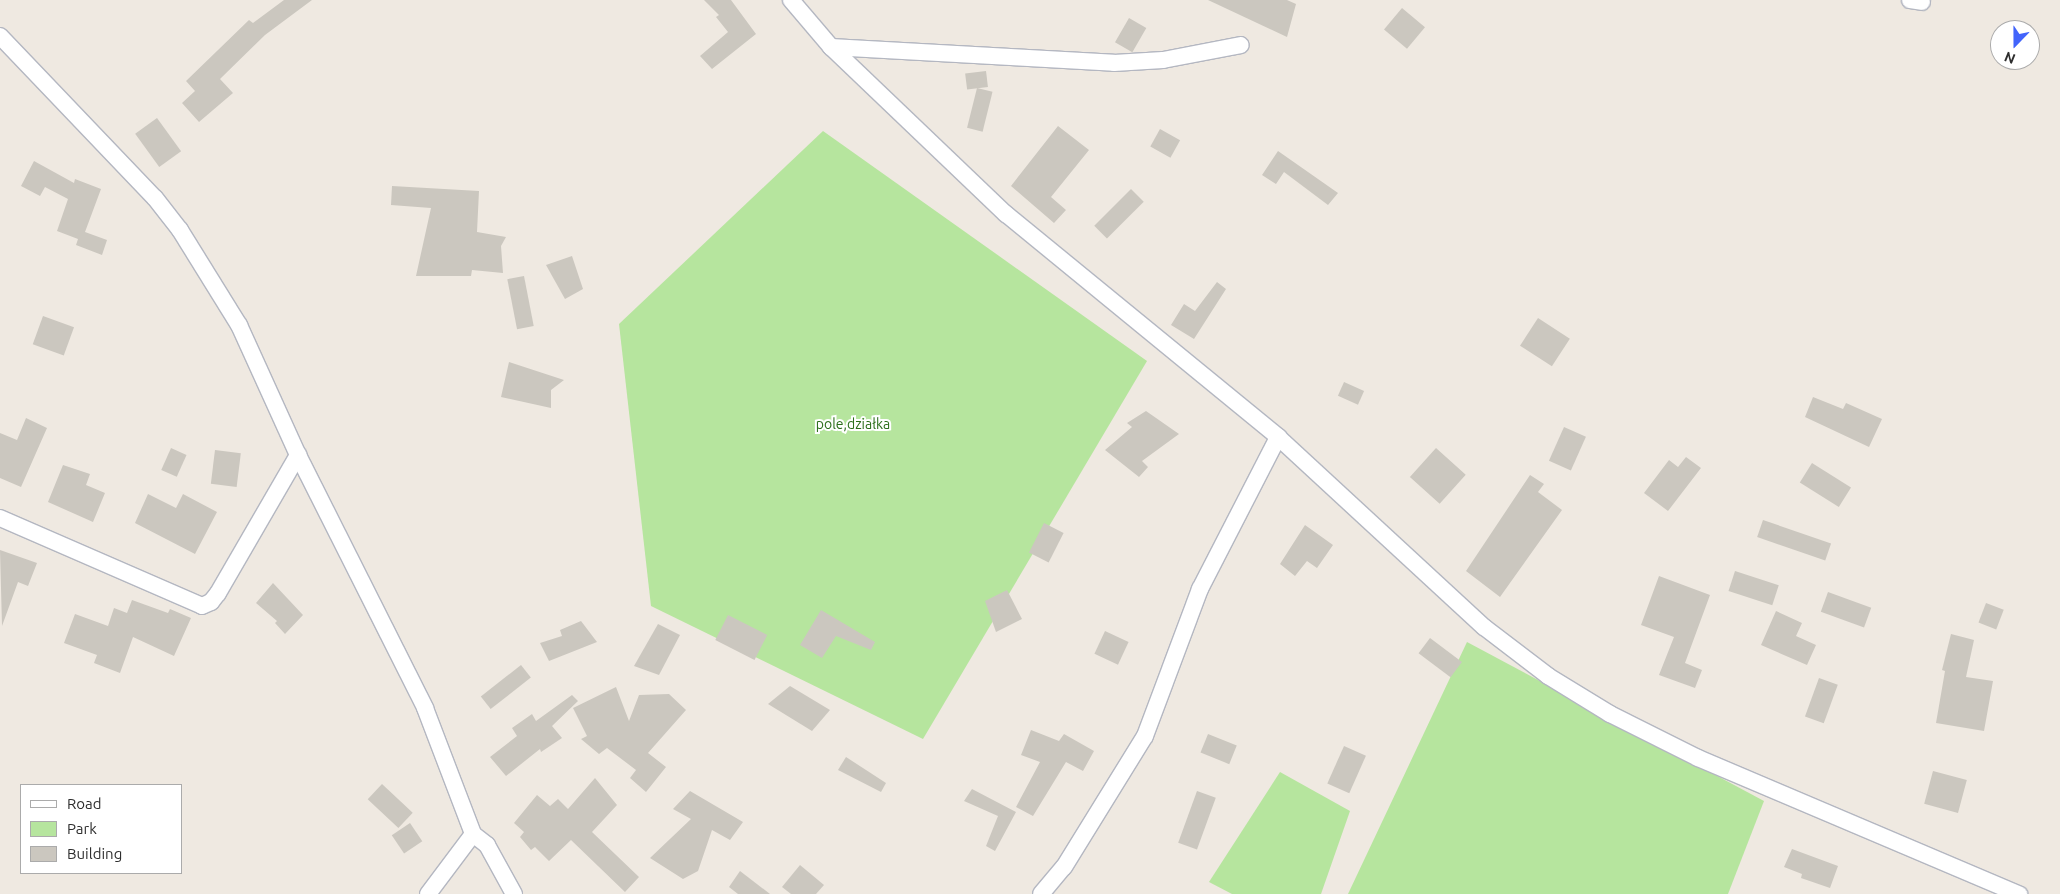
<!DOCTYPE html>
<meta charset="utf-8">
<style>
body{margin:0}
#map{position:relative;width:2060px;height:894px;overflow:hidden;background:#efe9e1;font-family:Ubuntu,sans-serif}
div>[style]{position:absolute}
.green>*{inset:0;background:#b6e59e}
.building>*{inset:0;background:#cbc7bf;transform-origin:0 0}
.roads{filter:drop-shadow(1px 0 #b4b7c1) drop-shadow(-1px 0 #b4b7c1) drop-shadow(0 1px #b4b7c1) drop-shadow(0 -1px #b4b7c1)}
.street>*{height:16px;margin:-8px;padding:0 8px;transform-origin:8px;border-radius:8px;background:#fff}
span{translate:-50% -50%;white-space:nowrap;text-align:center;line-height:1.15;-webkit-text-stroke:4px #fff;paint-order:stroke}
.park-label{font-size:14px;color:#2c6e1b}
.legend{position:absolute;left:20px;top:784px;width:162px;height:90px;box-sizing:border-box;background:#fff;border:1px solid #ababab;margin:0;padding:6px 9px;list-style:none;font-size:15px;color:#2e2e2e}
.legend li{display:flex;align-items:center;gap:10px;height:25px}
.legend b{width:25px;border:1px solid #ababab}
.north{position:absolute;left:1990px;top:20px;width:50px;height:50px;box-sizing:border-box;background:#fff;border:1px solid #ababab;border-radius:50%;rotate:202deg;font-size:14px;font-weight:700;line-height:20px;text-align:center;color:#2e2e2e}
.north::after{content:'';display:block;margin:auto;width:18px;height:22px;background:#4264fb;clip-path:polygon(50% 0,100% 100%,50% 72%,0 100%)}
</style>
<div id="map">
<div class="green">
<div style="clip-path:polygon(823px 131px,1147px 361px,923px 739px,651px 606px,619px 324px)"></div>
<div style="clip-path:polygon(1467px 642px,1764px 801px,1728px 894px,1348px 894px)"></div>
<div style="clip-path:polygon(1280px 772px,1350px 811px,1321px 894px,1232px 894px,1209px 882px)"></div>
</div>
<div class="building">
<div style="clip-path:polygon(284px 0,312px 0,265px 35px,220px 79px,233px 93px,199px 122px,182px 103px,195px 91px,186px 81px,249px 20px,253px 23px)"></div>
<div style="clip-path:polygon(704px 0,731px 0,756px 34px,712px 69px,700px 56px,728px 32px,716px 17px,719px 15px)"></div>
<div style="clip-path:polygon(1208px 0,1287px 0,1296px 4px,1287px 37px)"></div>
<div style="left:1402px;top:8px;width:30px;height:28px;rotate:40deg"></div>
<div style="left:1129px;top:18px;width:20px;height:28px;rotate:30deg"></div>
<div style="left:986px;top:71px;width:16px;height:21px;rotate:83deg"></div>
<div style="left:977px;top:88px;width:16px;height:41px;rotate:14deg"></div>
<div style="left:157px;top:118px;width:41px;height:27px;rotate:54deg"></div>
<div style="clip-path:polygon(1058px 126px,1089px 150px,1051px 197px,1066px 210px,1054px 223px,1011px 186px)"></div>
<div style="left:1160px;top:129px;width:23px;height:20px;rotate:29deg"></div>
<div style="clip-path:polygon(1278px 151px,1338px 193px,1328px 205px,1284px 172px,1276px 184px,1262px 175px)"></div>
<div style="clip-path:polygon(34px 161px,74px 183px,75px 179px,101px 189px,85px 232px,107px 240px,102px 255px,76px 245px,78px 239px,57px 231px,68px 199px,45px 187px,40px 196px,21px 186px)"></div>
<div style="clip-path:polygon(392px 186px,479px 191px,477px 232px,506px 237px,501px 246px,503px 273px,472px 270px,471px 276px,416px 276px,431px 208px,391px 205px)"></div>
<div style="left:1131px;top:189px;width:18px;height:52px;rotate:45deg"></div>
<div style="clip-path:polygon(572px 256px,583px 289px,565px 299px,546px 265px)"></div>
<div style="left:524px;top:276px;width:51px;height:17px;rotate:79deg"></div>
<div style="clip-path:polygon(1217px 282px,1226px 289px,1194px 339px,1171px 325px,1184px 304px,1195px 311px)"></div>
<div style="left:43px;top:316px;width:33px;height:30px;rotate:20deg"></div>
<div style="left:1538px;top:318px;width:38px;height:33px;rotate:33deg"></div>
<div style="clip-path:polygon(509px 362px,564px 380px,551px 390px,551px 408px,501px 397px)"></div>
<div style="left:1344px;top:382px;width:22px;height:15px;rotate:24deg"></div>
<div style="clip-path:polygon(1813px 397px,1843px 409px,1846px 403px,1882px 419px,1869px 447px,1805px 417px)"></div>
<div style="clip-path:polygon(1146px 411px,1179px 434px,1142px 461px,1148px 467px,1139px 477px,1105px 450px,1132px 427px,1127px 423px)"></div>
<div style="clip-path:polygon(26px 418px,47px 428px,21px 487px,0 478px,0 433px,17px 440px)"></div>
<div style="left:1564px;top:427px;width:24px;height:37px;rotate:24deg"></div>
<div style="left:171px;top:448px;width:17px;height:24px;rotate:24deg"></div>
<div style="left:1436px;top:448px;width:40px;height:39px;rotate:42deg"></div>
<div style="left:215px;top:450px;width:26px;height:34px;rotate:7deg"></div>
<div style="clip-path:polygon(1686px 457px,1701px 468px,1668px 511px,1644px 493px,1669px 460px,1678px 467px)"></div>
<div style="left:1812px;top:463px;width:46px;height:23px;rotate:32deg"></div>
<div style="clip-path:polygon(63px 465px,90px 474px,86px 485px,105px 493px,93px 522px,48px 502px)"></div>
<div style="clip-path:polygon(1530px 475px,1544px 484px,1538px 492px,1562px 510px,1500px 597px,1466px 571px)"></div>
<div style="clip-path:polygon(148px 494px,176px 508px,183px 494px,217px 512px,195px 554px,135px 523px)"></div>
<div style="left:1763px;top:520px;width:72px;height:18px;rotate:19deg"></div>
<div style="left:1044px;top:523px;width:22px;height:33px;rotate:27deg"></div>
<div style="clip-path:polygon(1305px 525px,1333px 545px,1317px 568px,1307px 561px,1295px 576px,1280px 564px)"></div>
<div style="clip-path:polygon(0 550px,37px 563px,28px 586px,18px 582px,2px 626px)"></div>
<div style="left:1735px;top:571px;width:46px;height:21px;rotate:18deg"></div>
<div style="clip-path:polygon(1659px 576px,1710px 595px,1685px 663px,1702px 670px,1695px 688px,1659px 675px,1674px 637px,1641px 625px)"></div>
<div style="clip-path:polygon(273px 583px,303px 615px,285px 634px,275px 623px,277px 621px,256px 603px)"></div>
<div style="clip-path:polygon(1007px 590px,1022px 619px,996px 632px,985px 601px)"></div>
<div style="left:1828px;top:592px;width:46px;height:21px;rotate:20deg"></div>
<div style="clip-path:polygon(132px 600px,168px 613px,170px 609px,191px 618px,174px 656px,133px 637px,120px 673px,94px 663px,97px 655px,64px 643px,75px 614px,108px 626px,114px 608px,127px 613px)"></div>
<div style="left:1986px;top:603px;width:19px;height:21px;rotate:21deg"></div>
<div style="clip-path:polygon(821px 610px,875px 642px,871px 650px,836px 636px,822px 658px,800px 645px)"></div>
<div style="clip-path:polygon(1776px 611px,1802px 623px,1796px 636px,1816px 645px,1807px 665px,1761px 645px)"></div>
<div style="left:728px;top:615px;width:44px;height:28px;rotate:27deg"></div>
<div style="clip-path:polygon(581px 621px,597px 642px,549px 661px,540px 643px,562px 636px,560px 630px)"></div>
<div style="clip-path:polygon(658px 624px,680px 635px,659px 675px,634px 666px)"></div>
<div style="left:1105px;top:631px;width:26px;height:25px;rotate:25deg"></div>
<div style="clip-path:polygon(1951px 634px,1974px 640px,1966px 677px,1993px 681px,1984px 731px,1936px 723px,1945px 671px,1942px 670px)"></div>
<div style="left:1430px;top:638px;width:40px;height:19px;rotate:37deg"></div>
<div style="left:521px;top:665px;width:16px;height:51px;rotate:52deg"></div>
<div style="left:1819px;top:678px;width:20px;height:41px;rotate:20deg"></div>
<div style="clip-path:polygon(790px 686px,830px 710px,812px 731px,768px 704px)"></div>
<div style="clip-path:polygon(616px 687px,629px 721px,639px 695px,669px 694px,686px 710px,648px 753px,666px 767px,646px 792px,630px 778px,636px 770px,607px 748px,599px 754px,581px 739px,587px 736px,573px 708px)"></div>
<div style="clip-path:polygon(572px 695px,578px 701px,552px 726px,562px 738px,541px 752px,540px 749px,506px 776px,490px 757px,517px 736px,512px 728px,532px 714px,536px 721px)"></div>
<div style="clip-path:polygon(1031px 730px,1059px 741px,1064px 734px,1094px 751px,1083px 771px,1066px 762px,1033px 816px,1016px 807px,1040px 762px,1021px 755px)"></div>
<div style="left:1208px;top:734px;width:31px;height:20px;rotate:22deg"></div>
<div style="left:1344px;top:746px;width:24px;height:41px;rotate:24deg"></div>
<div style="clip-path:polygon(846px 757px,886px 783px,881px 792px,838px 770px)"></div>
<div style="left:1933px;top:771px;width:35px;height:34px;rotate:15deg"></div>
<div style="clip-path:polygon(595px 778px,617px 805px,592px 832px,639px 877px,625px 892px,571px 840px,549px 861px,535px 847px,531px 850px,520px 837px,524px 832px,514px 823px,537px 795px,550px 806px,558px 799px,568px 809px)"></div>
<div style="left:382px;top:784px;width:42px;height:21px;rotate:43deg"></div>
<div style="clip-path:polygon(972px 789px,1016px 812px,995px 851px,986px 846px,998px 816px,964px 801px)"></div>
<div style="clip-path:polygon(690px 791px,743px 822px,730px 840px,712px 830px,698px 871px,683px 879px,650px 858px,691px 819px,673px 809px)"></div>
<div style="left:1197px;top:791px;width:20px;height:55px;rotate:20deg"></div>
<div style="left:410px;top:823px;width:22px;height:22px;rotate:56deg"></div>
<div style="clip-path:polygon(1792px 849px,1838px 866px,1830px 888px,1801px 878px,1802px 874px,1784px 867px)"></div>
<div style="clip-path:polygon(800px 865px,824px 885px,816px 894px,791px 894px,782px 887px)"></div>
<div style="clip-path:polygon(740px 871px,770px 894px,738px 894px,729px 887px)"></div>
</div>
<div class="roads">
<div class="street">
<div style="left:791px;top:0;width:62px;rotate:49.6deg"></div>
<div style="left:831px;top:47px;width:242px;rotate:43.7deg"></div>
<div style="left:1006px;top:214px;width:352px;rotate:39.3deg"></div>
<div style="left:1278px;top:437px;width:280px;rotate:42.7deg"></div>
<div style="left:1484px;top:627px;width:81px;rotate:37.4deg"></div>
<div style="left:1548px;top:676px;width:73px;rotate:31.5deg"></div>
<div style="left:1610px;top:714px;width:98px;rotate:26.6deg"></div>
<div style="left:1698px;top:758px;width:349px;rotate:23deg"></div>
<div style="left:1910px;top:0;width:12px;rotate:9deg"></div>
<div style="left:0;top:36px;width:224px;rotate:46.3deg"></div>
<div style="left:155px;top:198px;width:41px;rotate:52deg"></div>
<div style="left:180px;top:230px;width:112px;rotate:58.2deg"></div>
<div style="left:239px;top:325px;width:143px;rotate:65.6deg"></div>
<div style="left:298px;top:455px;width:283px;rotate:63.3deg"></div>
<div style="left:425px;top:708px;width:135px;rotate:69.1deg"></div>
<div style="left:473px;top:834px;width:18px;rotate:38deg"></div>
<div style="left:487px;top:845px;width:56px;rotate:61.1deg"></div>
<div style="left:831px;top:47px;width:283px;rotate:3.2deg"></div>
<div style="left:1114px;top:63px;width:49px;rotate:-3.5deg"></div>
<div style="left:1163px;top:60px;width:79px;rotate:-10.9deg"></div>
<div style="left:0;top:518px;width:220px;rotate:23.5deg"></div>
<div style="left:202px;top:606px;width:10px;rotate:-24deg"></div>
<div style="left:211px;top:602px;width:11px;rotate:-52deg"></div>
<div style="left:218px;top:593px;width:160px;rotate:-59.9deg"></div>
<div style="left:428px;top:894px;width:75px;rotate:-53.1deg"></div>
<div style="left:1041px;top:894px;width:35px;rotate:-50deg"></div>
<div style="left:1064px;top:867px;width:154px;rotate:-58.3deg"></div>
<div style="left:1145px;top:736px;width:157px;rotate:-69.5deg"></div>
<div style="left:1200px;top:589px;width:171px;rotate:-62.8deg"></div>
</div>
</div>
<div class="park-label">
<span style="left:853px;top:424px">pole,działka</span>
</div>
<ul class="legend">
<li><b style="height:6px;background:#fff"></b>Road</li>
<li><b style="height:14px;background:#b6e59e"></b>Park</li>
<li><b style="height:14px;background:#cbc7bf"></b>Building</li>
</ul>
<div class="north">N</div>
</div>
